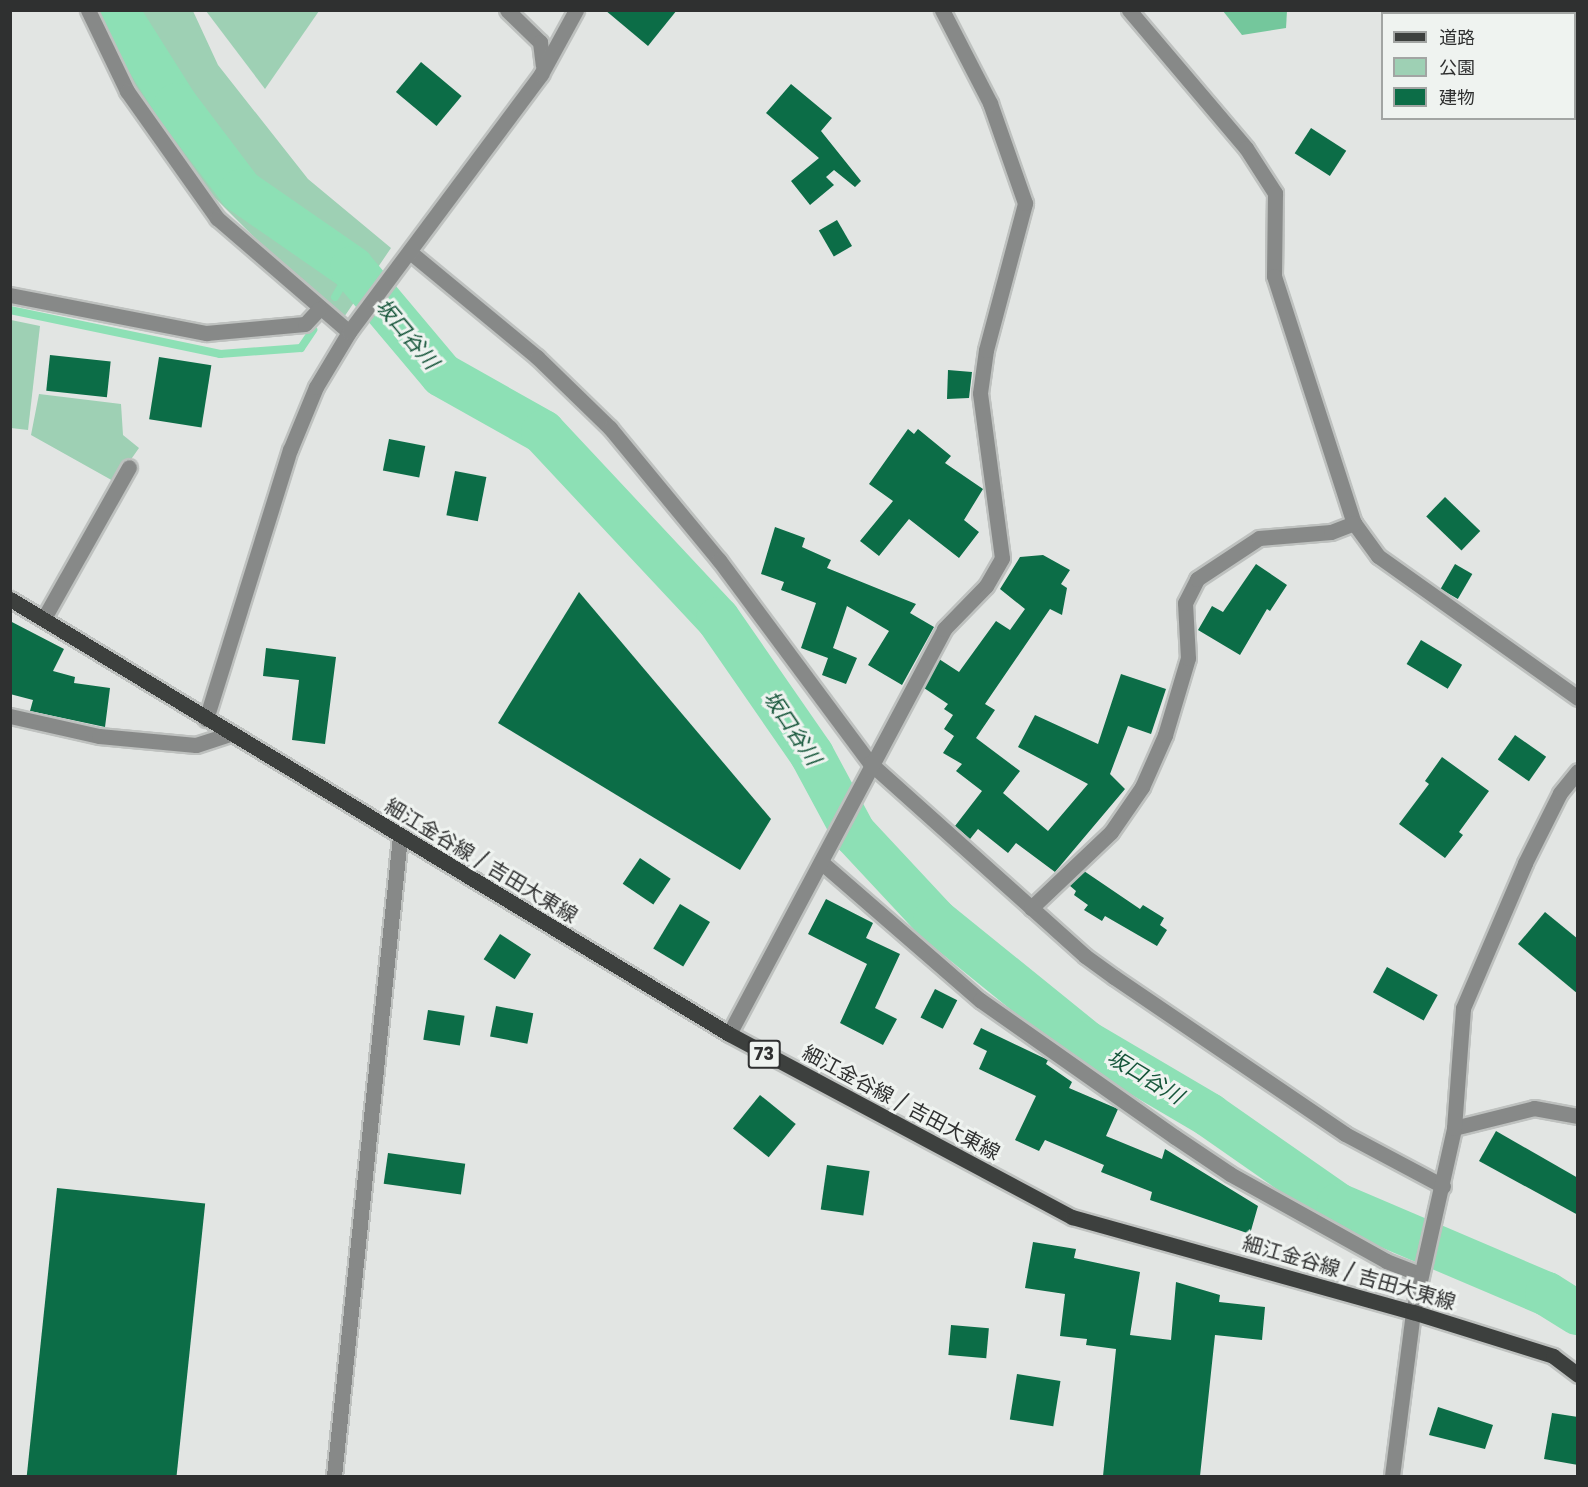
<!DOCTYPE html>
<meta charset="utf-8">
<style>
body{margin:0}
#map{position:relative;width:1588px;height:1487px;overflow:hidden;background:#e2e5e3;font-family:Poppins,"Noto Sans JP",sans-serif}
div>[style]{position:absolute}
.green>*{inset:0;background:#9ed0b4}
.forest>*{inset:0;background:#74c79c}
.stream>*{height:8px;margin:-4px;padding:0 4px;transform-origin:4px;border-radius:4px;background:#8de0b5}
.river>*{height:44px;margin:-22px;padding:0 22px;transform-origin:22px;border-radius:22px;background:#8de0b5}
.building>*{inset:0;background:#0c6d47;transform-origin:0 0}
.roads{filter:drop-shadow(2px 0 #bec1bf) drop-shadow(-2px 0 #bec1bf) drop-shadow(0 2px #bec1bf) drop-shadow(0 -2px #bec1bf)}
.minor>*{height:15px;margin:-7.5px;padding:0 7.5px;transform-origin:7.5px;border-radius:7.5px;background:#878988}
.major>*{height:15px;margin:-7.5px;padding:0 7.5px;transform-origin:7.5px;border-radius:7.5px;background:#3d403e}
span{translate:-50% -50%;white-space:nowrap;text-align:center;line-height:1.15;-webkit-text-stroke:6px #eff3f0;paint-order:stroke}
.shield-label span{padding:2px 4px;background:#eff3f0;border:2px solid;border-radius:4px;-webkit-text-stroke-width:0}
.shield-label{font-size:18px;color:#2f3030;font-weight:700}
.street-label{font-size:20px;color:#2f3030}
.water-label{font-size:21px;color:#155539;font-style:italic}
.frame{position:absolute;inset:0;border:12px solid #2f3030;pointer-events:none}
.legend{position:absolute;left:1381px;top:12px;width:195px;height:108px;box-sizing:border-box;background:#eff3f0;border:2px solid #a2a5a3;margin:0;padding:8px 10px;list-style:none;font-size:18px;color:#2f3030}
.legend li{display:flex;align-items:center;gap:12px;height:30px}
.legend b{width:30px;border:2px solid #a2a5a3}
</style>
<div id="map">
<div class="green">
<div style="clip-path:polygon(94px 11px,193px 11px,218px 65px,308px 179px,391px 248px,340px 323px,139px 122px,120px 66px)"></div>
<div style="clip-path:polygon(206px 11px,319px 11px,265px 89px)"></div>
<div style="clip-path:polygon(11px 320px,40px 326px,28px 430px,11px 428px)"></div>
<div style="clip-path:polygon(39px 394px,121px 404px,123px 435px,139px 448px,115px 482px,31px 435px)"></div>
</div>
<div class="forest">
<div style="clip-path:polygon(1223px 11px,1287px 11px,1286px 28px,1242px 35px)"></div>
</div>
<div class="stream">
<div style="left:335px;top:297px;width:34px;rotate:-60deg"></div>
<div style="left:10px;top:310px;width:215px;rotate:11.8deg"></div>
<div style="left:220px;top:354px;width:81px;rotate:-4.2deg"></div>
<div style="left:301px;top:348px;width:22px;rotate:-56deg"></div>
</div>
<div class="river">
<div style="left:116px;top:10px;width:112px;rotate:57.7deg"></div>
<div style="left:176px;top:105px;width:108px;rotate:52.9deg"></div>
<div style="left:241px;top:191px;width:135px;rotate:34.7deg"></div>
<div style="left:352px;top:268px;width:140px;rotate:49.9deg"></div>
<div style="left:442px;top:375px;width:116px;rotate:29.4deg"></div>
<div style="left:543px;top:432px;width:256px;rotate:46.9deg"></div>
<div style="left:718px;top:619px;width:165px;rotate:55.3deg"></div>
<div style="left:812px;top:755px;width:89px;rotate:61.7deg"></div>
<div style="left:854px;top:833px;width:119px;rotate:47deg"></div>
<div style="left:935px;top:920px;width:196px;rotate:39deg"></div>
<div style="left:1087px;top:1043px;width:142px;rotate:30.5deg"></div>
<div style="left:1209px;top:1115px;width:157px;rotate:34.9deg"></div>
<div style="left:1338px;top:1205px;width:227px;rotate:23.1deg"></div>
<div style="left:1547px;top:1294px;width:36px;rotate:32deg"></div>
</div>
<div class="building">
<div style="clip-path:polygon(605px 10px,677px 10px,648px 46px)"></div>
<div style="left:421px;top:62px;width:53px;height:39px;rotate:40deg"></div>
<div style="clip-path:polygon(791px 84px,832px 118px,821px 131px,861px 181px,855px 187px,834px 170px,826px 177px,834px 185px,810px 205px,791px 181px,819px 158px,766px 113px)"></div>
<div style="left:1311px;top:128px;width:42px;height:30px;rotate:33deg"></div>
<div style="left:837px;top:220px;width:30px;height:21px;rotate:60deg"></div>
<div style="left:50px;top:355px;width:61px;height:36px;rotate:6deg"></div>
<div style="left:159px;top:357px;width:53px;height:63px;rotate:9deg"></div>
<div style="clip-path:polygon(948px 370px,972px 372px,969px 398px,947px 399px)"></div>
<div style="clip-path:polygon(908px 429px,914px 434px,918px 429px,951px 456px,945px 463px,983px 489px,964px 520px,979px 532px,959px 558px,909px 519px,879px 556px,860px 541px,893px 501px,869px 484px)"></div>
<div style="left:389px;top:439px;width:37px;height:32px;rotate:11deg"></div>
<div style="left:455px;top:471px;width:32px;height:45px;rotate:11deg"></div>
<div style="left:1445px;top:497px;width:49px;height:27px;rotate:44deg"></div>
<div style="clip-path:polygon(775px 527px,805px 538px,802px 547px,831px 560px,827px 568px,916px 604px,910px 613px,934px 627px,902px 685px,868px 665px,889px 631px,847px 606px,833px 648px,857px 658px,846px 684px,822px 675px,828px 658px,801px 648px,816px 603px,781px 590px,784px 582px,761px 574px)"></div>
<div style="clip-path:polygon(1043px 555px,1070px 570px,1061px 584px,1067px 588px,1062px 615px,1050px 609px,985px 704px,995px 710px,976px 738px,1020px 771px,1003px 793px,1048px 831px,1088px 784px,1018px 747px,1035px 715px,1098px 744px,1121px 674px,1166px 689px,1151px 734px,1128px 726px,1110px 774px,1125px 789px,1055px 872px,1016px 843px,1008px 853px,978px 829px,970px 839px,955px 826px,982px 791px,956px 771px,962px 764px,943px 753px,954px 736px,944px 729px,953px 715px,944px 709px,948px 704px,924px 688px,939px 659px,959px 672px,996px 621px,1010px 630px,1025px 609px,1000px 589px,1020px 557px)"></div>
<div style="clip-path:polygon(1256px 564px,1287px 585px,1270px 611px,1267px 609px,1240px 655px,1198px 630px,1212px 606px,1223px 612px)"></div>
<div style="left:1455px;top:564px;width:20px;height:29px;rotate:30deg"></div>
<div style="clip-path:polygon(579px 592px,771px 819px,740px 870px,498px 723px)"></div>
<div style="clip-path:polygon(10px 621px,64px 649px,53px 671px,75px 677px,74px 683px,110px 688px,105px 727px,30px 711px,33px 700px,10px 694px)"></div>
<div style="left:1421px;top:640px;width:48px;height:28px;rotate:31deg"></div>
<div style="clip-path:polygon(266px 648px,336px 657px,325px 744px,292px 740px,299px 680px,263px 676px)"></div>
<div style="left:1515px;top:735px;width:38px;height:30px;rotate:35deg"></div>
<div style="clip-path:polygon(1442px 757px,1489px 791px,1459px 832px,1463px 835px,1445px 858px,1399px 824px,1429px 784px,1425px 781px)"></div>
<div style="left:640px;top:858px;width:37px;height:31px;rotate:34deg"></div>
<div style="clip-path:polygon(1084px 871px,1140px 909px,1143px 905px,1164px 918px,1160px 925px,1167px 930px,1157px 946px,1105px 916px,1102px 921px,1084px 910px,1088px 905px,1074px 895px,1076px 891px,1069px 885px)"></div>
<div style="clip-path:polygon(826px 899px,873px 923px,866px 938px,900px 954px,875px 1008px,897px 1019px,883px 1045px,840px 1023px,867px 964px,808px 934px)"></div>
<div style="left:680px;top:904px;width:35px;height:52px;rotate:31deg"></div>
<div style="clip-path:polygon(1545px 912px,1578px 939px,1578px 994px,1518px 944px)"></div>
<div style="left:500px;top:934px;width:37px;height:30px;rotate:33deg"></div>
<div style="left:1387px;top:967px;width:58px;height:29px;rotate:29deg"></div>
<div style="left:935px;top:989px;width:25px;height:32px;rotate:27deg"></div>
<div style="left:496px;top:1006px;width:38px;height:31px;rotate:11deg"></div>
<div style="left:428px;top:1010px;width:37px;height:30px;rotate:9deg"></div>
<div style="clip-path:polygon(981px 1028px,1048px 1060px,1046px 1064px,1072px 1082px,1069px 1088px,1118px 1109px,1106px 1136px,1162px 1159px,1165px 1149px,1258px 1206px,1250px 1234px,1150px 1200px,1152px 1192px,1101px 1172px,1104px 1165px,1045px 1140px,1039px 1151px,1015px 1140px,1036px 1096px,979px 1069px,987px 1051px,973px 1044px)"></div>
<div style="left:760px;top:1095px;width:46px;height:43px;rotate:39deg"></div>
<div style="clip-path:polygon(1496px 1131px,1578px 1178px,1578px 1215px,1479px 1161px)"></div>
<div style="left:388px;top:1153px;width:78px;height:31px;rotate:8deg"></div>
<div style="left:827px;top:1165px;width:43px;height:45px;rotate:8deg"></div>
<div style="left:57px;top:1188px;width:149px;height:289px;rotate:6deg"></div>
<div style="clip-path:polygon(1033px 1242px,1076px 1249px,1074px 1258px,1140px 1272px,1130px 1335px,1171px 1340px,1176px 1282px,1220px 1295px,1219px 1302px,1265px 1307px,1262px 1340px,1215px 1335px,1200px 1476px,1103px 1476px,1116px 1349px,1086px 1345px,1087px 1339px,1060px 1336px,1065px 1294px,1025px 1288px)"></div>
<div style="left:951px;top:1325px;width:38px;height:30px;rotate:5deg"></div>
<div style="left:1017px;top:1374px;width:44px;height:46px;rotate:9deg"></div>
<div style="clip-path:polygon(1438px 1407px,1493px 1425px,1485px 1449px,1429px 1435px)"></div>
<div style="clip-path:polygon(1552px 1413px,1578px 1417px,1578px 1465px,1544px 1459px)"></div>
</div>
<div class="roads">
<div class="minor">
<div style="left:88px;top:10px;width:90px;rotate:64.3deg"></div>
<div style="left:127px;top:91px;width:156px;rotate:54.7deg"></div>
<div style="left:217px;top:218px;width:174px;rotate:40.8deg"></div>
<div style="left:507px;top:10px;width:46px;rotate:44.1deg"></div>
<div style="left:540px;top:42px;width:23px;rotate:83deg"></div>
<div style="left:1129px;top:10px;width:181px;rotate:49.7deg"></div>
<div style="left:1246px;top:148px;width:54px;rotate:57.2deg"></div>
<div style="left:1275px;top:193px;width:83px;rotate:90.7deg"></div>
<div style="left:1274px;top:276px;width:260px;rotate:72.1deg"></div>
<div style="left:1354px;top:523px;width:41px;rotate:54deg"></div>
<div style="left:1378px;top:556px;width:245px;rotate:35.4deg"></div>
<div style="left:410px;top:252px;width:165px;rotate:39.6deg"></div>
<div style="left:537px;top:357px;width:102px;rotate:44.2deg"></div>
<div style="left:610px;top:428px;width:171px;rotate:50.5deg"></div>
<div style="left:719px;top:560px;width:253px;rotate:53.4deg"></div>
<div style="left:870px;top:763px;width:289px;rotate:41.9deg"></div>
<div style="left:1085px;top:956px;width:36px;rotate:36deg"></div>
<div style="left:1114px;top:977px;width:279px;rotate:34.2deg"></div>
<div style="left:1345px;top:1134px;width:111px;rotate:28deg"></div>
<div style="left:10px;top:295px;width:200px;rotate:11deg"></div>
<div style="left:206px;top:333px;width:99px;rotate:-5.2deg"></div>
<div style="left:305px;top:324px;width:21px;rotate:-47deg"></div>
<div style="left:44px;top:618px;width:173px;rotate:-60.6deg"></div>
<div style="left:10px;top:716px;width:91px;rotate:12.7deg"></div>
<div style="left:99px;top:736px;width:97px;rotate:5.3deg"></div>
<div style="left:196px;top:745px;width:36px;rotate:-18deg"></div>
<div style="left:206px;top:719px;width:282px;rotate:-72.7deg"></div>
<div style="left:290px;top:450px;width:68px;rotate:-67.6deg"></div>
<div style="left:316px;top:387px;width:64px;rotate:-59deg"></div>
<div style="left:349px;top:332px;width:322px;rotate:-53.3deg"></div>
<div style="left:541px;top:74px;width:73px;rotate:-61.3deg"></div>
<div style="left:821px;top:862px;width:211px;rotate:41deg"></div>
<div style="left:980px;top:1000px;width:238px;rotate:35.1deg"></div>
<div style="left:1175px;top:1137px;width:66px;rotate:33.9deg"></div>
<div style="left:1230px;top:1174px;width:179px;rotate:29.1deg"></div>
<div style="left:1386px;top:1261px;width:36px;rotate:21deg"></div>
<div style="left:1031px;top:908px;width:110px;rotate:-43.5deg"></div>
<div style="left:1111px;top:832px;width:55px;rotate:-55.4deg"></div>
<div style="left:1142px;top:787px;width:57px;rotate:-66.1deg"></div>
<div style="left:1165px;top:735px;width:80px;rotate:-73.4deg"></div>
<div style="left:1188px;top:658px;width:55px;rotate:-93.1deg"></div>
<div style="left:1185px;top:603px;width:27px;rotate:-63deg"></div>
<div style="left:1197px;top:579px;width:74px;rotate:-33.5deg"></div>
<div style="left:1259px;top:538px;width:72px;rotate:-4.8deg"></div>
<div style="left:1331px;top:532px;width:25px;rotate:-21deg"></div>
<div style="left:729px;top:1034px;width:459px;rotate:-62deg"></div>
<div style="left:944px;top:629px;width:60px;rotate:-45.7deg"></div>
<div style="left:986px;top:586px;width:32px;rotate:-60deg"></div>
<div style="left:1002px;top:558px;width:166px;rotate:-97.6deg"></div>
<div style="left:980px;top:393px;width:43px;rotate:-82.1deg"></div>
<div style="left:986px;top:350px;width:152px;rotate:-75.1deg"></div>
<div style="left:1025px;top:203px;width:106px;rotate:-109.3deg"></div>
<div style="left:990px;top:103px;width:105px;rotate:-117.3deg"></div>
<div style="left:1454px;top:1128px;width:82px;rotate:-14deg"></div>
<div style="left:1534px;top:1108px;width:45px;rotate:10.3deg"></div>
<div style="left:334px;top:1476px;width:643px;rotate:-84.11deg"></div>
<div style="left:1392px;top:1476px;width:165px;rotate:-82.7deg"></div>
<div style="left:1413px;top:1312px;width:189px;rotate:-77.4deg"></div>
<div style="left:1454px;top:1128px;width:120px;rotate:-85.7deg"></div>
<div style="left:1463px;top:1008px;width:158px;rotate:-66.8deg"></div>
<div style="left:1525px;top:863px;width:78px;rotate:-63.4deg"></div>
<div style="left:1560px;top:793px;width:28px;rotate:-51deg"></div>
</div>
<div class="major">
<div style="left:10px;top:599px;width:840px;rotate:31.17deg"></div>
<div style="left:729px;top:1034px;width:389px;rotate:28.1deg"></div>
<div style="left:1072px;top:1217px;width:354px;rotate:15.6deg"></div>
<div style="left:1413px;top:1312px;width:147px;rotate:17.4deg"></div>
<div style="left:1553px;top:1356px;width:31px;rotate:37deg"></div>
</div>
</div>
<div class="shield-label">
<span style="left:764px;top:1054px">73</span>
</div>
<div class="street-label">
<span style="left:481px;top:861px;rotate:31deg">細江金谷線 / 吉田大東線</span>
<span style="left:901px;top:1103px;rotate:28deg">細江金谷線 / 吉田大東線</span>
<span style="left:1349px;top:1273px;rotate:16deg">細江金谷線 / 吉田大東線</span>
</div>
<div class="water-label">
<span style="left:407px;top:334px;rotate:50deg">坂口谷川</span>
<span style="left:792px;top:728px;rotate:56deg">坂口谷川</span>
<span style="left:1145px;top:1077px;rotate:31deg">坂口谷川</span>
</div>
<div class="frame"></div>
<ul class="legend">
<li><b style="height:8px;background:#3d403e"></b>道路</li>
<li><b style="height:16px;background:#9ed0b4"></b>公園</li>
<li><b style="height:16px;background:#0c6d47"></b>建物</li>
</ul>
</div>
